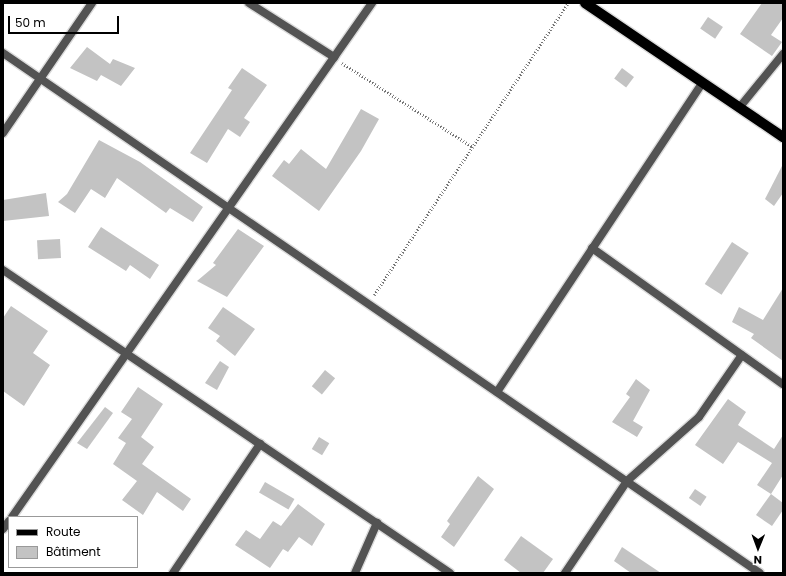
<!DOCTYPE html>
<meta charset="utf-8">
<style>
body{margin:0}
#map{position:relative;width:786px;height:576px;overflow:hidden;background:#fff;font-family:Poppins,sans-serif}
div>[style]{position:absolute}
.building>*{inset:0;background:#c3c3c3;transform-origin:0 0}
.path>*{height:2.5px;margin-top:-1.25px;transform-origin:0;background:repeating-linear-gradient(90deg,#757575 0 1px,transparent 0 3px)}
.roads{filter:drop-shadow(1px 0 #dbdbdb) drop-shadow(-1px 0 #dbdbdb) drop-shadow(0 1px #dbdbdb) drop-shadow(0 -1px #dbdbdb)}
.street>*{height:8px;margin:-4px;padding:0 4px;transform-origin:4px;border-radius:4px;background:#535353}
.primary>*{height:10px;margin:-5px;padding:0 5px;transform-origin:5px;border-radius:5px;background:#000}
span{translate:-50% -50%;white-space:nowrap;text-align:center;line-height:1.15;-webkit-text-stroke:3px #fff;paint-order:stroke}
.frame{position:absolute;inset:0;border:4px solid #000;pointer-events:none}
.legend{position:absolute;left:8px;top:516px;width:130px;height:52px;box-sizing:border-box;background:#fff;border:1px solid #999;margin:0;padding:5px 7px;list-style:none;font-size:12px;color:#000}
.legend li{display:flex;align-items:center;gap:8px;height:20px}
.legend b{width:20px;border:1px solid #999}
.north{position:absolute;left:738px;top:528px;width:40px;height:40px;-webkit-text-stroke:3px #fff;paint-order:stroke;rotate:181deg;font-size:11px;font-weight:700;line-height:16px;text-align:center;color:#000}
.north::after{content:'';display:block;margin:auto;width:14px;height:18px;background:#000;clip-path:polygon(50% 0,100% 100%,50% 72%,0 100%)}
.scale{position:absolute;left:8px;top:16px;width:111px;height:18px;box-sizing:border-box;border:2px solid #000;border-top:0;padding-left:5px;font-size:12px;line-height:14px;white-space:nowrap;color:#000;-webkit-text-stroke:3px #fff;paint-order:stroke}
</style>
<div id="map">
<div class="building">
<div style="clip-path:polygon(762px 3px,783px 3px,783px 18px,771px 35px,782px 42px,772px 56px,740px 34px)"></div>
<div style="left:708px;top:17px;width:18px;height:14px;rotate:34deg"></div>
<div style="clip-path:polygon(87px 47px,110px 64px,113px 59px,135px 68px,121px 86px,101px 75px,97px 81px,70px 68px)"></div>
<div style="clip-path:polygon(242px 68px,267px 85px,244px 118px,250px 122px,240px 137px,228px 129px,207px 163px,190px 153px,232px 90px,228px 88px)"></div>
<div style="left:622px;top:68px;width:15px;height:13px;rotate:37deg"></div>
<div style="clip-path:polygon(361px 109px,379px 119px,361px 151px,319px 211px,272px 176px,284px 160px,289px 164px,301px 149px,326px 169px)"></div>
<div style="clip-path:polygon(99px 140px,140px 162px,203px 207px,193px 222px,170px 208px,166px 213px,117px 178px,105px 198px,91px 189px,75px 213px,58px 202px,67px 194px)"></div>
<div style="clip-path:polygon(783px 164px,783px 193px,774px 206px,765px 199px)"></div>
<div style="clip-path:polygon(46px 193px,49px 216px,3px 221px,3px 200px)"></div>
<div style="clip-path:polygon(101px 227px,159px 265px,150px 279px,130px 265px,126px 271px,88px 247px)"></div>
<div style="clip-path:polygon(238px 229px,264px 246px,227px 297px,197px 281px,216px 265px,213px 263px)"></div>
<div style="left:60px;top:239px;width:19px;height:23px;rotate:87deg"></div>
<div style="left:732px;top:242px;width:20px;height:50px;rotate:33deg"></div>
<div style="clip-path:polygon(783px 288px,783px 361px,751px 338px,754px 334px,732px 322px,739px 307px,763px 320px)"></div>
<div style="clip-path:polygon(11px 306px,48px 331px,33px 353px,50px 365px,24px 406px,3px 391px,3px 318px)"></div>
<div style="clip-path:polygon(223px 307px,255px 329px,235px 356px,216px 341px,220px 336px,208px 328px)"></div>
<div style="clip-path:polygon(220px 361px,229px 367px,217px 390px,205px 383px)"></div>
<div style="left:325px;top:370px;width:13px;height:21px;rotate:39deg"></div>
<div style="clip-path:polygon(636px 379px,650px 390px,633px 421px,643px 427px,637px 437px,612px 422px,630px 397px,626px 394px)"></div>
<div style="clip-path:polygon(138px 387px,163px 404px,141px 437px,154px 447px,142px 464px,191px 499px,183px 511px,157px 492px,143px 515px,122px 500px,137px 481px,113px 464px,126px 443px,118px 438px,132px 419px,121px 412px)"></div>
<div style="clip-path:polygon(728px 399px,746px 412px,738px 425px,774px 449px,783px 435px,783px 475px,771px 494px,757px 485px,772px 463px,738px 442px,723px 464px,695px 445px)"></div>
<div style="clip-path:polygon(105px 407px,113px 413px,87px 449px,77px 443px)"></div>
<div style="left:319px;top:437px;width:12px;height:14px;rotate:31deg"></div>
<div style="clip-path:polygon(478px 476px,494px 489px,454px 547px,441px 537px,450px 524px,447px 521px)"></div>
<div style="left:265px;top:482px;width:34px;height:12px;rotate:30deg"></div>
<div style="left:695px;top:489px;width:14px;height:11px;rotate:34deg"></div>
<div style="clip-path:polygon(771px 494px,783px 503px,783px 510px,772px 526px,756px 515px)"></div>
<div style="clip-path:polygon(298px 504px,325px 524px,312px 546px,299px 537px,288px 552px,283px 549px,270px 568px,235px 545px,246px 530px,260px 539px,273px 521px,281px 526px)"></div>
<div style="clip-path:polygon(521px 536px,553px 559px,543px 573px,521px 573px,504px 560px)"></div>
<div style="clip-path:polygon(622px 547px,661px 573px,631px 573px,614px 561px)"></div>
</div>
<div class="path">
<div style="left:342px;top:63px;width:156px;rotate:32.7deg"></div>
<div style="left:374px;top:295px;width:351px;rotate:-56.4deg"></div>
</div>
<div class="roads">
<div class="street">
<div style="left:249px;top:3px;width:101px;rotate:32.4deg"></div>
<div style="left:3px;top:53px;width:918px;rotate:34.49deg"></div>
<div style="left:739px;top:108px;width:70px;rotate:-50.8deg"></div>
<div style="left:3px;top:133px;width:158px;rotate:-55.6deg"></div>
<div style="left:592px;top:248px;width:234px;rotate:35.5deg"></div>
<div style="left:3px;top:270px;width:540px;rotate:34.13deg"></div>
<div style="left:497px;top:392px;width:371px;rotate:-56.4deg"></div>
<div style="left:12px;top:517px;width:628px;rotate:-54.99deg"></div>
<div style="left:3px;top:529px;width:10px;rotate:-53deg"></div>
<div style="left:173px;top:573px;width:156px;rotate:-56deg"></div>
<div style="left:355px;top:573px;width:55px;rotate:-66.3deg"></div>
<div style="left:565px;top:573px;width:111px;rotate:-56deg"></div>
<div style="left:627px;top:481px;width:96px;rotate:-41.6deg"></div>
<div style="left:699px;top:417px;width:75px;rotate:-55.3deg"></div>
</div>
<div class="primary">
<div style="left:585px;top:3px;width:239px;rotate:34.1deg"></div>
</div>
</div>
<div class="frame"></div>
<ul class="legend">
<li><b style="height:5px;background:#000"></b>Route</li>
<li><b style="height:11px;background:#c3c3c3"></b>Bâtiment</li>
</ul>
<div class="north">N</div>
<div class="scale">50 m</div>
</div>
